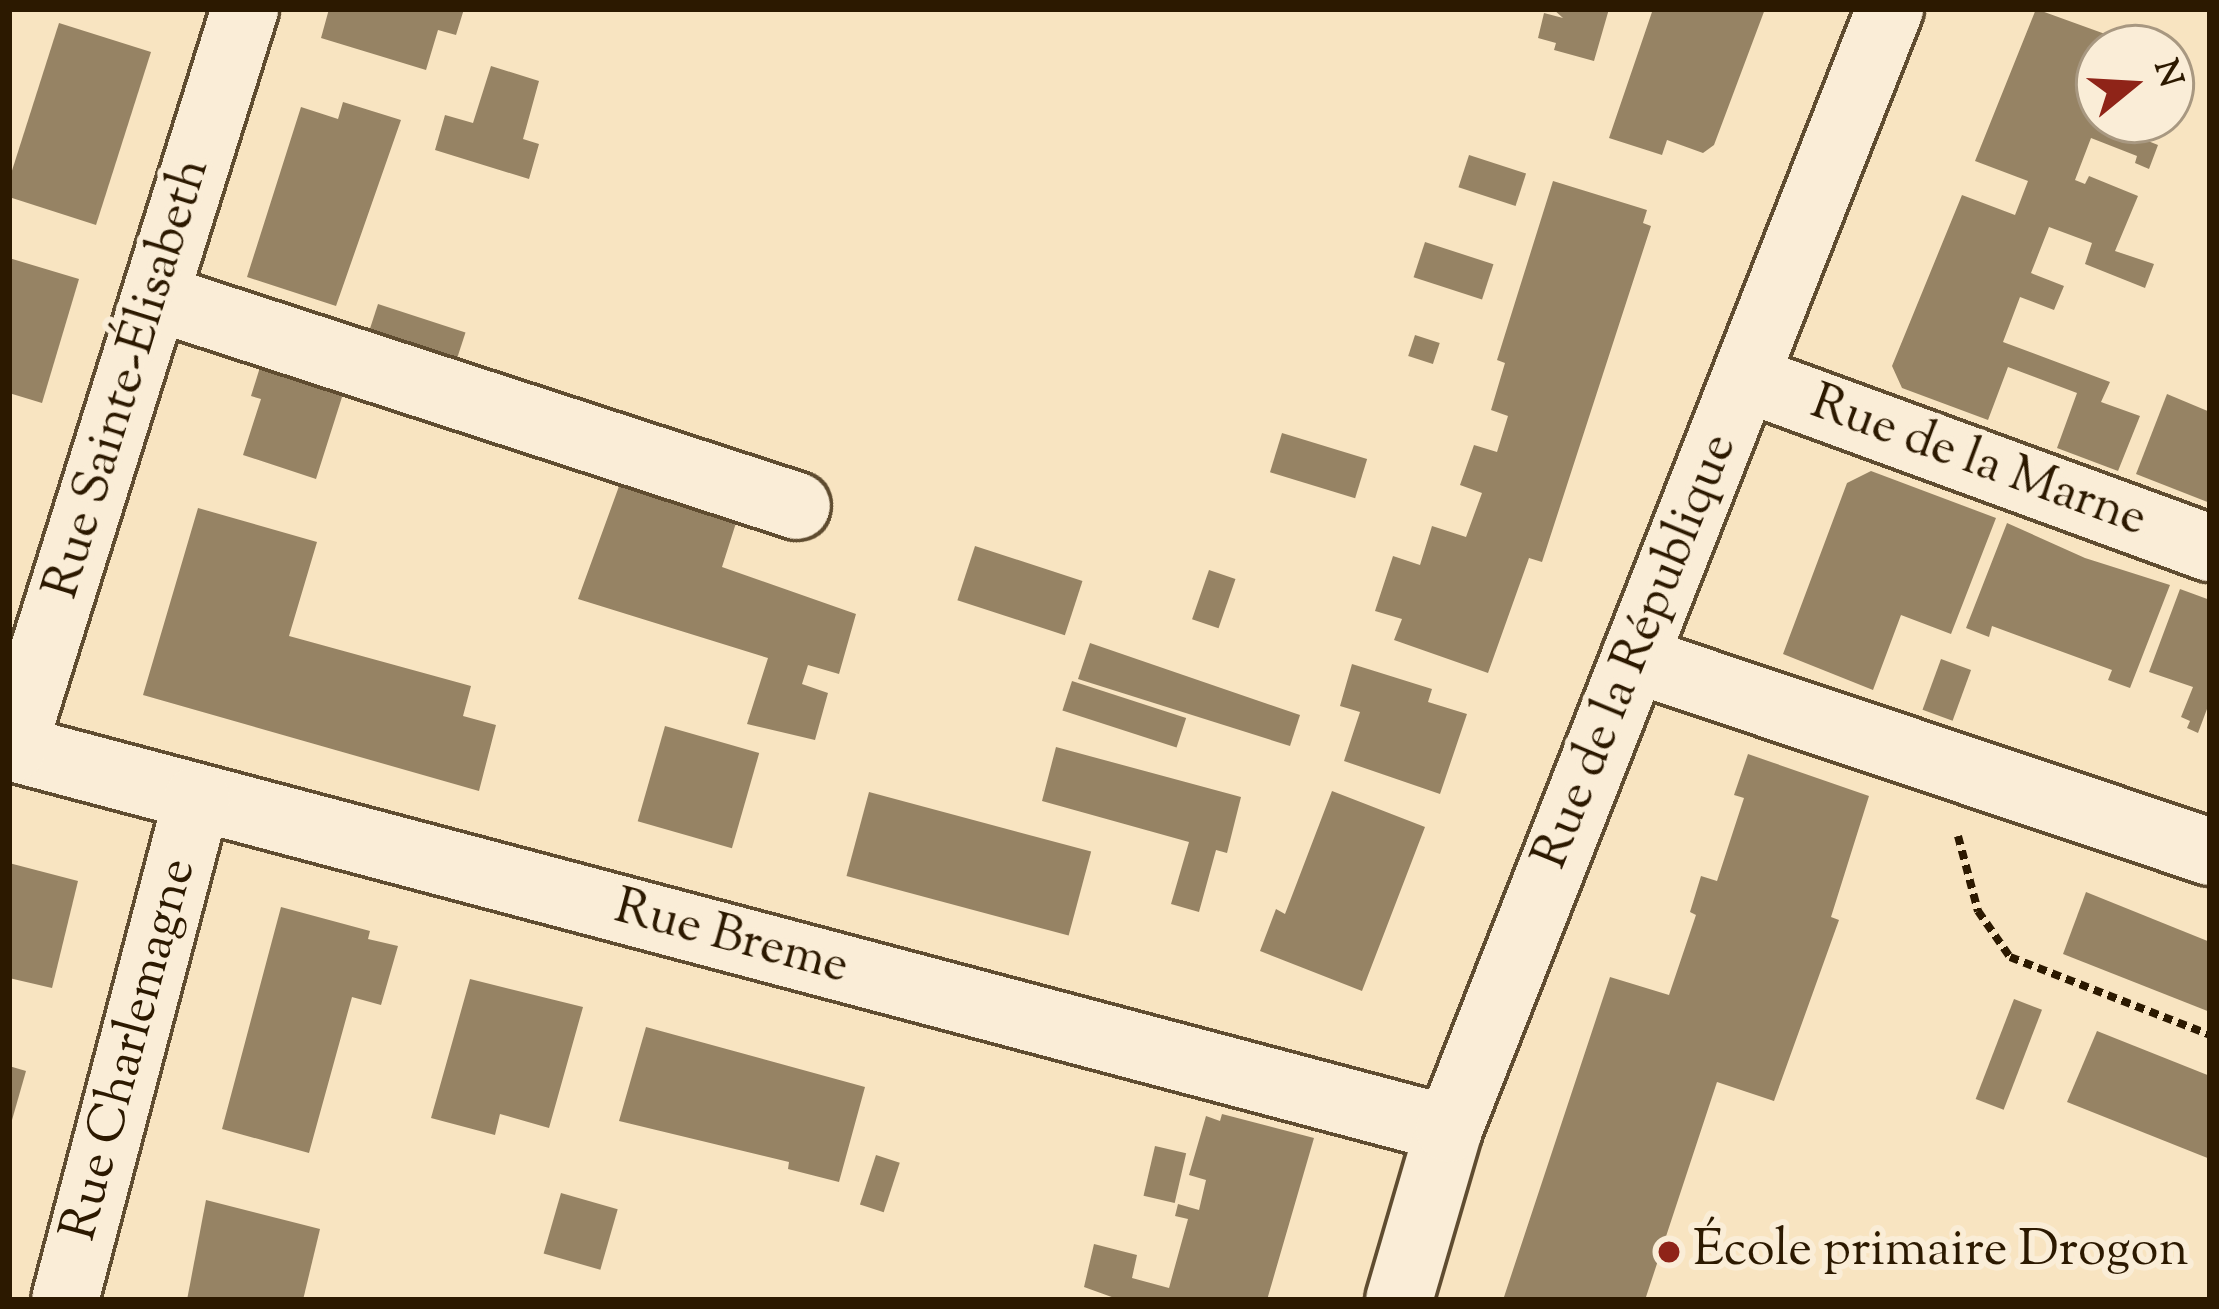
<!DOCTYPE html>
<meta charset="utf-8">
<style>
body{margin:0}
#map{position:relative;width:2219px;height:1309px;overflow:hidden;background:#f8e4c1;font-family:"Sorts Mill Goudy",serif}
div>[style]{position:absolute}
.building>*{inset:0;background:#968364;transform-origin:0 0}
.path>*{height:8px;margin-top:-4px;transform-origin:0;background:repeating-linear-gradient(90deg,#2c1900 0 9px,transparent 0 15px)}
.roads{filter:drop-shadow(3px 0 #5f4c30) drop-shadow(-3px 0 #5f4c30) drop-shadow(0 3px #5f4c30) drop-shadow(0 -3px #5f4c30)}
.minor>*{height:66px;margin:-33px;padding:0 33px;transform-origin:33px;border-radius:33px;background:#faedd7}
.dots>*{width:33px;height:33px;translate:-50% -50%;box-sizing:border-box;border:6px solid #faedd7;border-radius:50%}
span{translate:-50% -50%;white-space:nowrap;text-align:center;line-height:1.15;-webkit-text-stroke:12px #faedd7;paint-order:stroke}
.street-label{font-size:51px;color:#2c1900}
.poi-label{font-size:51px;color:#2c1900}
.left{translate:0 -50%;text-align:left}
.frame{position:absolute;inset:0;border:12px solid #2c1900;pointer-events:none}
.north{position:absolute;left:2075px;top:24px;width:120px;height:120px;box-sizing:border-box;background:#faedd7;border:3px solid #a89881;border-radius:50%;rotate:72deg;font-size:33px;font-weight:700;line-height:48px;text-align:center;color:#2c1900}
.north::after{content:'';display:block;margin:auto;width:42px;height:54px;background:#8f2418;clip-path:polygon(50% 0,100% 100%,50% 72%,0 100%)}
</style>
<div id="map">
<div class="building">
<div style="clip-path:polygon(329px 9px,464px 9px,456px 35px,438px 30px,426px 70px,321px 38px)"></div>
<div style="clip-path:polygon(1553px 9px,1609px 9px,1594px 61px,1554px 50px,1556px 43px,1538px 38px,1544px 13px,1563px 18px)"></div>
<div style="clip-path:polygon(1653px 9px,1765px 9px,1714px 145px,1703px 153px,1667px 140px,1662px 155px,1609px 138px)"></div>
<div style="clip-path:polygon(2036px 9px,2130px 43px,2128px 48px,2099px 48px,2098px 121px,2158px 145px,2149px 169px,2135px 163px,2137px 156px,2091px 138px,2075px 180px,2085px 184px,2089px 176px,2138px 196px,2115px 251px,2154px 264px,2145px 288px,2085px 264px,2092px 243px,2049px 227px,2031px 273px,2064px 286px,2054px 310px,2020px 297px,2003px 342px,2110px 382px,2101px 402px,2140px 416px,2118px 471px,2057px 448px,2077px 393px,2008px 367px,1988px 420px,1902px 388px,1892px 366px,1962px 195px,2015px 215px,2028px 181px,1975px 161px)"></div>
<div style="clip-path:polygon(59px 23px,151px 52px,96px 225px,9px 197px,9px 180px)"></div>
<div style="clip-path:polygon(491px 66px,539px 81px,523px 139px,539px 144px,529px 179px,435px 150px,445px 115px,473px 123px)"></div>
<div style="clip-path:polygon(343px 102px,401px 120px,336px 306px,247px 277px,301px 107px,338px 119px)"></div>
<div style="left:1469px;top:155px;width:60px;height:34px;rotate:18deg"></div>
<div style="clip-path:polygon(1553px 181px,1647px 210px,1643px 223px,1651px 226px,1542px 562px,1529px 558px,1488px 673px,1394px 640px,1402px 619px,1375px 611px,1393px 556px,1420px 565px,1432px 526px,1466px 537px,1482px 493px,1460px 485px,1474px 445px,1497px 452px,1508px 416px,1491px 410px,1505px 363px,1497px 360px)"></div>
<div style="left:1425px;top:242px;width:72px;height:37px;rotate:18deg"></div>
<div style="clip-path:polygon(9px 258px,79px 279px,42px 403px,9px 393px)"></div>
<div style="left:378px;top:304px;width:92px;height:44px;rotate:18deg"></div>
<div style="left:1415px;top:335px;width:26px;height:22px;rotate:18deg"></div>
<div style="clip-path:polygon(266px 348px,349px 375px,316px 479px,243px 455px,261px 399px,251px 396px)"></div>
<div style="clip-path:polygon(2167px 394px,2210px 412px,2210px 503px,2136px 474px)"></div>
<div style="left:1282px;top:433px;width:89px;height:41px;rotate:17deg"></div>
<div style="clip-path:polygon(626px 467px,742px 504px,722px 567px,856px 614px,839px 674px,808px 665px,802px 684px,828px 693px,815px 740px,747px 724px,768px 658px,578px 599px)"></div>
<div style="clip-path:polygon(1871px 471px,1996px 518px,1951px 634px,1901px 615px,1873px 690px,1783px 654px,1847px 483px)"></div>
<div style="clip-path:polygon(198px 508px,317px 542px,289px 636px,471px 686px,463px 716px,496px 725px,479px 791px,143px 695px)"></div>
<div style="clip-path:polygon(2007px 523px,2085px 558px,2170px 585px,2130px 688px,2108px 680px,2112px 670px,1992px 626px,1989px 637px,1966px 628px)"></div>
<div style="left:975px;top:546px;width:113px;height:57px;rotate:18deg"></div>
<div style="left:1209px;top:570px;width:28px;height:52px;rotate:19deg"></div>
<div style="clip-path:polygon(2180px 589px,2210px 600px,2210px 701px,2198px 733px,2187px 728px,2190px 721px,2181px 717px,2193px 687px,2149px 672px)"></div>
<div style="clip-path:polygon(1090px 643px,1300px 715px,1290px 746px,1078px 679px)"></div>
<div style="left:1941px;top:659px;width:32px;height:54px;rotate:20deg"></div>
<div style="clip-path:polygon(1352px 664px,1432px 689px,1428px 702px,1467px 714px,1440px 794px,1344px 761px,1360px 712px,1340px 706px)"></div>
<div style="left:1072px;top:681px;width:120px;height:31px;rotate:18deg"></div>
<div style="left:665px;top:726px;width:98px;height:99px;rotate:16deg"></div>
<div style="clip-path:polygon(1056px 747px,1241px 797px,1227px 853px,1216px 850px,1199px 912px,1171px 904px,1189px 842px,1042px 801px)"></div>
<div style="clip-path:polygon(1748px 754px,1869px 796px,1831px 917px,1839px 920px,1774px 1101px,1717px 1082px,1645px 1300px,1503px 1300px,1610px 977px,1669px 995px,1696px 915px,1690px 912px,1701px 876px,1717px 881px,1744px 798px,1734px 795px)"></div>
<div style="clip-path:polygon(1332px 791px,1425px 827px,1362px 991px,1260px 951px,1276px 909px,1285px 914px)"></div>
<div style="left:869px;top:792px;width:230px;height:87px;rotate:15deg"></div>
<div style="clip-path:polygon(9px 863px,78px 881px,52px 988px,9px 978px)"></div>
<div style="clip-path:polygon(2086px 892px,2210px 942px,2210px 1012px,2063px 954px)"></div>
<div style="clip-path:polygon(281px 907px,370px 931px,368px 939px,398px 946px,381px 1005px,352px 997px,309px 1153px,222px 1129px)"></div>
<div style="clip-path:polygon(470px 979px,583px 1007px,549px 1128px,500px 1114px,495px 1135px,431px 1118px)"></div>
<div style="left:2014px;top:999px;width:30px;height:107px;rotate:21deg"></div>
<div style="clip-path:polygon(646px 1027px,865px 1087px,839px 1182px,788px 1169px,789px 1162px,619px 1121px)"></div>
<div style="clip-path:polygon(2097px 1031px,2210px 1076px,2210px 1159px,2067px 1102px)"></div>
<div style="clip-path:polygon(9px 1066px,26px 1071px,10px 1127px,9px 1127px)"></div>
<div style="clip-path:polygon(1222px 1114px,1314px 1138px,1267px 1300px,1120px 1300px,1084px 1287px,1094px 1244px,1137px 1255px,1132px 1278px,1169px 1288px,1188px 1219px,1175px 1216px,1178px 1204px,1199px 1210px,1206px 1180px,1189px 1175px,1206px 1116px,1220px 1121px)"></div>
<div style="left:1155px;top:1146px;width:32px;height:51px;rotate:13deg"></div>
<div style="left:876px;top:1155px;width:25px;height:52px;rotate:18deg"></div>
<div style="left:561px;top:1193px;width:59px;height:63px;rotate:16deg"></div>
<div style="clip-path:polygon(206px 1200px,320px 1229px,303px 1300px,187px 1300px)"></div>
</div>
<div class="path">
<div style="left:1958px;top:836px;width:78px;rotate:75.1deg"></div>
<div style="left:1978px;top:911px;width:56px;rotate:55.2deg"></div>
<div style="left:2010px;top:957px;width:215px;rotate:21.3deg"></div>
</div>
<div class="roads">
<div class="minor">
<div style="left:155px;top:297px;width:675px;rotate:18.03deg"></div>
<div style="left:1745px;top:378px;width:495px;rotate:20.1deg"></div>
<div style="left:1634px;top:659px;width:607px;rotate:18.52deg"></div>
<div style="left:9px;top:747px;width:1490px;rotate:14.86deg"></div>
<div style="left:13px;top:748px;width:775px;rotate:-72.57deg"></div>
<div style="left:65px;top:1300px;width:518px;rotate:-75.24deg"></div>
<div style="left:1399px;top:1300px;width:178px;rotate:-73.7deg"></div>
<div style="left:1449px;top:1129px;width:1204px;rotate:-68.51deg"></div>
</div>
</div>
<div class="dots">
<div style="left:1669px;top:1252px;background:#8f2418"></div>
</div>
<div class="street-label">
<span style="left:129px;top:379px;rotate:-73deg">Rue Sainte-Élisabeth</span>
<span style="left:1978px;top:463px;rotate:20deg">Rue de la Marne</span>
<span style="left:1637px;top:652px;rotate:-68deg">Rue de la République</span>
<span style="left:731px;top:939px;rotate:15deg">Rue Breme</span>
<span style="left:131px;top:1050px;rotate:-75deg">Rue Charlemagne</span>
</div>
<div class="poi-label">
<span class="left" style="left:1693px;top:1252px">École primaire Drogon</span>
</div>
<div class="frame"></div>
<div class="north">N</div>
</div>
